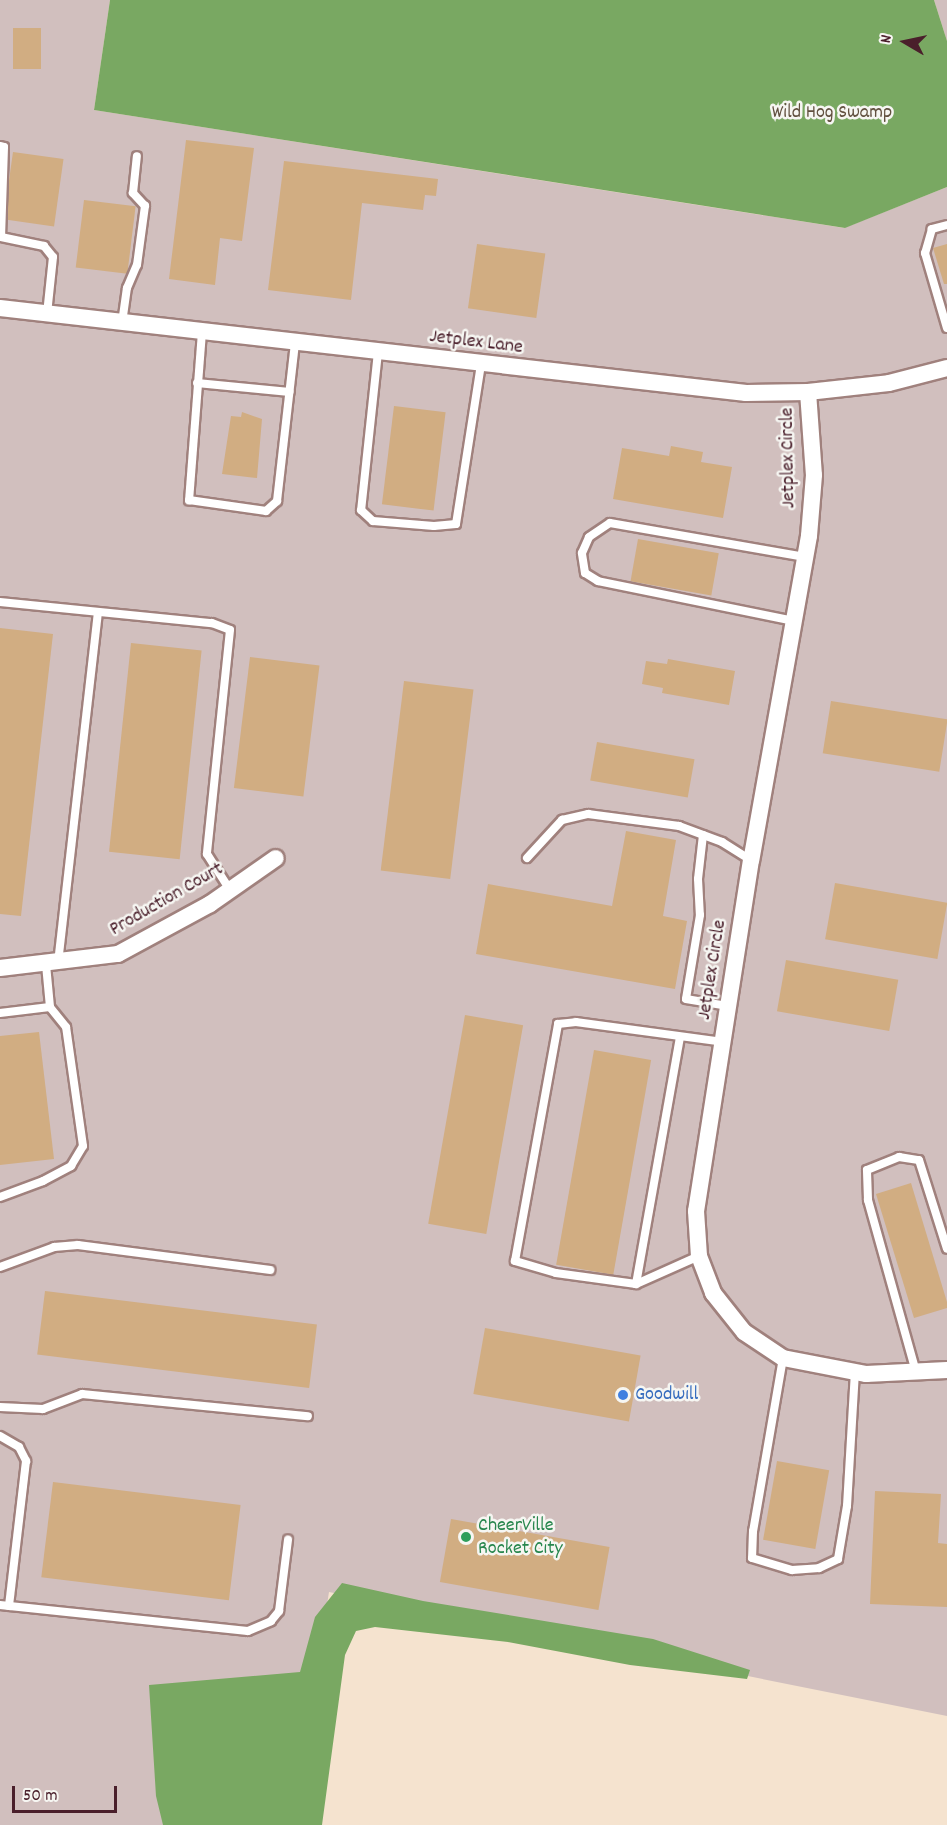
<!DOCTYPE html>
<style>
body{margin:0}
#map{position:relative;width:947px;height:1825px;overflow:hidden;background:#f5e3cf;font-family:Dekko,sans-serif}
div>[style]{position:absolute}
.industrial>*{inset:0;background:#d1bfbe}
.forest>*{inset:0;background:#79a862}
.building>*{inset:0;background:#d1ad82;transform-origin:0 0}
.roads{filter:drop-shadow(2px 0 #a0817d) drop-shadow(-2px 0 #a0817d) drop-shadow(0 2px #a0817d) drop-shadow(0 -2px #a0817d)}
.service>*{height:8px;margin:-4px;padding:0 4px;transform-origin:4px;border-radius:4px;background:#fff}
.minor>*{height:16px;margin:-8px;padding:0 8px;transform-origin:8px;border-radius:8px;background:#fff}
.dots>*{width:16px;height:16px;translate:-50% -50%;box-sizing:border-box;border:3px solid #f6f6f2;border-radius:50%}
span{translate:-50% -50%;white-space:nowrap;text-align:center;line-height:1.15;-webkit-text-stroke:5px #f6f6f2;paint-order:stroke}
.park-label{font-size:20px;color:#61503f}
.street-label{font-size:20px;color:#4a1f2b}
.shop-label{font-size:20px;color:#366cbe}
.left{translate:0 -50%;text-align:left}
.leisure-label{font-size:20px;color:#27864d}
.north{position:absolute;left:875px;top:12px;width:60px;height:60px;-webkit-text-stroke:4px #f6f6f2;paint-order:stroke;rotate:279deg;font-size:16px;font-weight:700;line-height:24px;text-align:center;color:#4a1f2b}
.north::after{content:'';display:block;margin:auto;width:21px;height:27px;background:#4a1f2b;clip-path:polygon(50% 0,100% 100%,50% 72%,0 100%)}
.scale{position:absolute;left:12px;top:1786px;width:105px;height:27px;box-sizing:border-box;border:3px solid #4a1f2b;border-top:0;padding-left:8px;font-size:18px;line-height:21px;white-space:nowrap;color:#4a1f2b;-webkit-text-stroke:4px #f6f6f2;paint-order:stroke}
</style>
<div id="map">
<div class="industrial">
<div style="clip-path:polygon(0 0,110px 0,94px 110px,844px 228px,947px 187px,947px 1716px,329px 1592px,292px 1825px,0 1825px)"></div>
<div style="clip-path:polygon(934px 0,947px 0,947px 41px)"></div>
</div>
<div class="forest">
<div style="clip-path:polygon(110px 0,934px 0,947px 41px,947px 187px,845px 228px,94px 110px)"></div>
<div style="clip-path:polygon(342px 1583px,423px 1601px,653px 1639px,750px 1670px,747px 1679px,630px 1665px,508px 1642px,375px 1627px,356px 1631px,345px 1655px,322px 1825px,163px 1825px,156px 1796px,149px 1685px,300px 1672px,315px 1617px)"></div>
</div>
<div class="building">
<div style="left:41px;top:28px;width:41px;height:28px;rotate:90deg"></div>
<div style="clip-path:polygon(186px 140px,254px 148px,242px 241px,220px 238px,215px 285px,169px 279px)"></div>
<div style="left:13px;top:152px;width:51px;height:68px;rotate:8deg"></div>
<div style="clip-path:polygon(284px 161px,438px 179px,436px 196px,425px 195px,423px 210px,362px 203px,351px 300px,268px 290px)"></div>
<div style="left:84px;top:200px;width:52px;height:68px;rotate:7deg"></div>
<div style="left:477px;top:244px;width:69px;height:65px;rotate:8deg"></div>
<div style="clip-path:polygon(947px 244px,947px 284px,944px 284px,933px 248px)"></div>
<div style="left:394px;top:406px;width:52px;height:99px;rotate:7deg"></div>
<div style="clip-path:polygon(242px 412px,262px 419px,257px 478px,222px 474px,231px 416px,241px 417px)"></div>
<div style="clip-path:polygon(671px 446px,703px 452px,701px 462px,732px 467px,723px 518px,613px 499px,622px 448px,669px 456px)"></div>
<div style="left:638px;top:539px;width:82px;height:43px;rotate:10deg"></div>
<div style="clip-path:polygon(0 628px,53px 634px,21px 916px,0 914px)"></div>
<div style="left:131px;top:643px;width:71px;height:210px;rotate:6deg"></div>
<div style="left:250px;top:657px;width:70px;height:132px;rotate:7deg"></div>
<div style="clip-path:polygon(668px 659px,735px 671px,729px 705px,662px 693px,663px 688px,642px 684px,646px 661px,667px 664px)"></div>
<div style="left:404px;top:681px;width:70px;height:191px;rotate:7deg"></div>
<div style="left:831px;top:701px;width:118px;height:53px;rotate:9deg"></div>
<div style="left:597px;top:742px;width:99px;height:39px;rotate:10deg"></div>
<div style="clip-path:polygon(626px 831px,676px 840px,663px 916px,687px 921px,675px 989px,476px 954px,488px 884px,612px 906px)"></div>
<div style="left:835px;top:883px;width:114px;height:57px;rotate:10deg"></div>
<div style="left:786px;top:960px;width:114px;height:52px;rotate:10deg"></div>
<div style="left:465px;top:1015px;width:59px;height:212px;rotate:10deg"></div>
<div style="clip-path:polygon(39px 1032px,54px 1159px,0 1165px,0 1036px)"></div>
<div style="left:594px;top:1050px;width:58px;height:218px;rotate:10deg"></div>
<div style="clip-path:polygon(911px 1183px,947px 1302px,947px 1308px,914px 1318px,876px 1194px)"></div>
<div style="left:45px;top:1291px;width:274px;height:64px;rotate:7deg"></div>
<div style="left:485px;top:1328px;width:158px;height:67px;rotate:10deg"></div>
<div style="left:777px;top:1461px;width:53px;height:80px;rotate:10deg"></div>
<div style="left:53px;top:1482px;width:189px;height:96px;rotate:7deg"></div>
<div style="clip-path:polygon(875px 1491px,941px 1494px,938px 1543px,947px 1544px,947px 1607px,870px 1604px)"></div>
<div style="left:451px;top:1519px;width:161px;height:64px;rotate:10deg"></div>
</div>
<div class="roads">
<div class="service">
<div style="left:0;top:146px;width:4px;rotate:14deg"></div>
<div style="left:4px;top:147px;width:90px;rotate:91.9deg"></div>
<div style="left:1px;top:237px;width:44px;rotate:11.8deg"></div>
<div style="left:44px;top:246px;width:14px;rotate:51deg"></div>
<div style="left:53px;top:257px;width:57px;rotate:96deg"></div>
<div style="left:947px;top:225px;width:16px;rotate:165deg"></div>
<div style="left:932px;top:229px;width:25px;rotate:106deg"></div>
<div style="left:925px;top:253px;width:78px;rotate:73.7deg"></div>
<div style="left:122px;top:323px;width:35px;rotate:-82deg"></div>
<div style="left:127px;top:288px;width:25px;rotate:-67deg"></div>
<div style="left:137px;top:265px;width:60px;rotate:-82.3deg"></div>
<div style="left:145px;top:206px;width:18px;rotate:-133deg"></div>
<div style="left:133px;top:193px;width:37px;rotate:-84deg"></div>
<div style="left:202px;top:332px;width:169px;rotate:94.4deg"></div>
<div style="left:189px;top:500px;width:78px;rotate:8.1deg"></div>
<div style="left:266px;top:511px;width:15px;rotate:-42deg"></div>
<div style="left:277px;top:501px;width:159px;rotate:-83.5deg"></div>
<div style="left:378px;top:352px;width:159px;rotate:96.1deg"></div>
<div style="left:361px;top:510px;width:16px;rotate:43deg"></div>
<div style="left:373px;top:521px;width:61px;rotate:4.7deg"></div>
<div style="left:434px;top:526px;width:22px;rotate:-5deg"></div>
<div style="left:456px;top:524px;width:162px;rotate:-81.1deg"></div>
<div style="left:197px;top:383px;width:93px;rotate:5.5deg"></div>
<div style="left:0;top:602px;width:213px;rotate:5.7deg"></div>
<div style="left:212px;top:623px;width:19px;rotate:21deg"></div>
<div style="left:230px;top:630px;width:225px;rotate:95.9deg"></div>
<div style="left:207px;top:854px;width:43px;rotate:57.4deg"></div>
<div style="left:794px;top:621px;width:200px;rotate:-168.5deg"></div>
<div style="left:598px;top:581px;width:15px;rotate:-148deg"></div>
<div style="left:585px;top:573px;width:20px;rotate:-99deg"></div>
<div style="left:582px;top:553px;width:17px;rotate:-66deg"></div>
<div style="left:589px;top:537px;width:25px;rotate:-34deg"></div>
<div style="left:610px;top:523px;width:198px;rotate:9.9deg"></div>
<div style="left:703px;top:835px;width:44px;rotate:96.5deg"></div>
<div style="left:698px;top:879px;width:36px;rotate:87deg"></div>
<div style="left:700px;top:915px;width:85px;rotate:99.5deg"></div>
<div style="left:686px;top:999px;width:43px;rotate:9.5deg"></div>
<div style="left:527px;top:858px;width:52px;rotate:-47.4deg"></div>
<div style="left:562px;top:820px;width:27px;rotate:-13deg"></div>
<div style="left:588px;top:814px;width:92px;rotate:7.5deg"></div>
<div style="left:679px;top:826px;width:46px;rotate:20.4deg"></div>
<div style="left:722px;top:842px;width:34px;rotate:32deg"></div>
<div style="left:58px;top:963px;width:353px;rotate:-83.5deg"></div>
<div style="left:0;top:1013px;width:50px;rotate:-6.8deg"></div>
<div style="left:0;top:1197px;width:46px;rotate:-20.4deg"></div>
<div style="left:43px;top:1181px;width:32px;rotate:-28deg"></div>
<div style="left:71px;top:1166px;width:23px;rotate:-59deg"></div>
<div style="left:83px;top:1146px;width:120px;rotate:-98.1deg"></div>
<div style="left:66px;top:1027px;width:26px;rotate:-129deg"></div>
<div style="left:50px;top:1007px;width:42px;rotate:-95.4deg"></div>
<div style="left:699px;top:1256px;width:69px;rotate:156deg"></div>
<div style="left:636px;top:1284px;width:81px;rotate:-172.2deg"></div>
<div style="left:556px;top:1273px;width:43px;rotate:-163.7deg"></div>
<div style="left:515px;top:1261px;width:241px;rotate:-79.7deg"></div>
<div style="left:558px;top:1024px;width:18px;rotate:-6deg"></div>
<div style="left:576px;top:1022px;width:148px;rotate:7.7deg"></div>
<div style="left:0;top:1267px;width:58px;rotate:-20.3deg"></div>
<div style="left:54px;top:1247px;width:24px;rotate:-5deg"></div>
<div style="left:78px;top:1245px;width:194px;rotate:7.4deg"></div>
<div style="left:636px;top:1284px;width:251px;rotate:-79.9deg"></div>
<div style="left:783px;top:1358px;width:176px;rotate:99.8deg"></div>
<div style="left:753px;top:1531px;width:27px;rotate:92deg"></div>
<div style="left:752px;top:1558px;width:42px;rotate:16.7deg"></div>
<div style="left:792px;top:1570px;width:27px;rotate:-4deg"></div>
<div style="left:819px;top:1568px;width:21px;rotate:-25deg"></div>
<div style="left:838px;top:1559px;width:54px;rotate:-80.4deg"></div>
<div style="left:847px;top:1506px;width:134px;rotate:-86.6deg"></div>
<div style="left:916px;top:1372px;width:179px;rotate:-105.6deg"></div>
<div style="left:868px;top:1200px;width:30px;rotate:-92deg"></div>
<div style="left:867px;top:1170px;width:35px;rotate:-22deg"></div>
<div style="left:899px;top:1157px;width:20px;rotate:9deg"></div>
<div style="left:919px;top:1160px;width:93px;rotate:72.5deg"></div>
<div style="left:0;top:1407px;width:43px;rotate:2.7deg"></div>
<div style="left:43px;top:1409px;width:42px;rotate:-21deg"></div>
<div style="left:82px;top:1394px;width:227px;rotate:5.6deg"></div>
<div style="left:0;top:1436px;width:22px;rotate:30deg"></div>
<div style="left:19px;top:1447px;width:16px;rotate:63deg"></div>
<div style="left:26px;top:1461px;width:146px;rotate:96.7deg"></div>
<div style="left:0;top:1605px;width:249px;rotate:6deg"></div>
<div style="left:248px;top:1631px;width:25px;rotate:-23deg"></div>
<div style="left:271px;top:1621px;width:13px;rotate:-51deg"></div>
<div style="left:279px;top:1611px;width:72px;rotate:-82.8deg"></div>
</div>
<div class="minor">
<div style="left:0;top:308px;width:751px;rotate:6.5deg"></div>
<div style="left:746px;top:393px;width:62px;rotate:-0.9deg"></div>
<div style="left:808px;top:392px;width:81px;rotate:-6.3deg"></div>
<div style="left:889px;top:383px;width:60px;rotate:-14.5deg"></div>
<div style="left:808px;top:392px;width:83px;rotate:85.9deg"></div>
<div style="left:814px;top:475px;width:61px;rotate:94.7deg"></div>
<div style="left:809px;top:536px;width:329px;rotate:100.1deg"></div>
<div style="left:751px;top:860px;width:355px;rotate:98.9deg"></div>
<div style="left:696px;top:1211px;width:45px;rotate:86.2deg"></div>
<div style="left:699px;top:1256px;width:40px;rotate:69deg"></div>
<div style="left:713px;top:1293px;width:50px;rotate:51.5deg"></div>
<div style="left:744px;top:1332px;width:47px;rotate:33.7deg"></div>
<div style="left:783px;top:1358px;width:85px;rotate:10.9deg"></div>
<div style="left:866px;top:1374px;width:81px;rotate:-2.8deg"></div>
<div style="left:0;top:968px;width:119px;rotate:-6.8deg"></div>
<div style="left:118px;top:954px;width:105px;rotate:-28.5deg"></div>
<div style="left:210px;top:904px;width:80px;rotate:-34.9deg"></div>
</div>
</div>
<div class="dots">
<div style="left:623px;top:1395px;background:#3f7fe0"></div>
<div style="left:466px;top:1537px;background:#2e9e5b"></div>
</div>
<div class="park-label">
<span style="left:832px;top:113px">Wild Hog Swamp</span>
</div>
<div class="street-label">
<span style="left:476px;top:343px;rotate:7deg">Jetplex Lane</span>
<span style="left:789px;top:458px;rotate:-91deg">Jetplex Circle</span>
<span style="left:167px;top:900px;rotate:-30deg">Production Court</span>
<span style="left:713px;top:970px;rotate:-81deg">Jetplex Circle</span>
</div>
<div class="shop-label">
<span class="left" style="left:635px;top:1395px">Goodwill</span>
</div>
<div class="leisure-label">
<span class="left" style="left:478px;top:1538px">CheerVille<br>Rocket City</span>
</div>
<div class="north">N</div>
<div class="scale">50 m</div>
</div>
